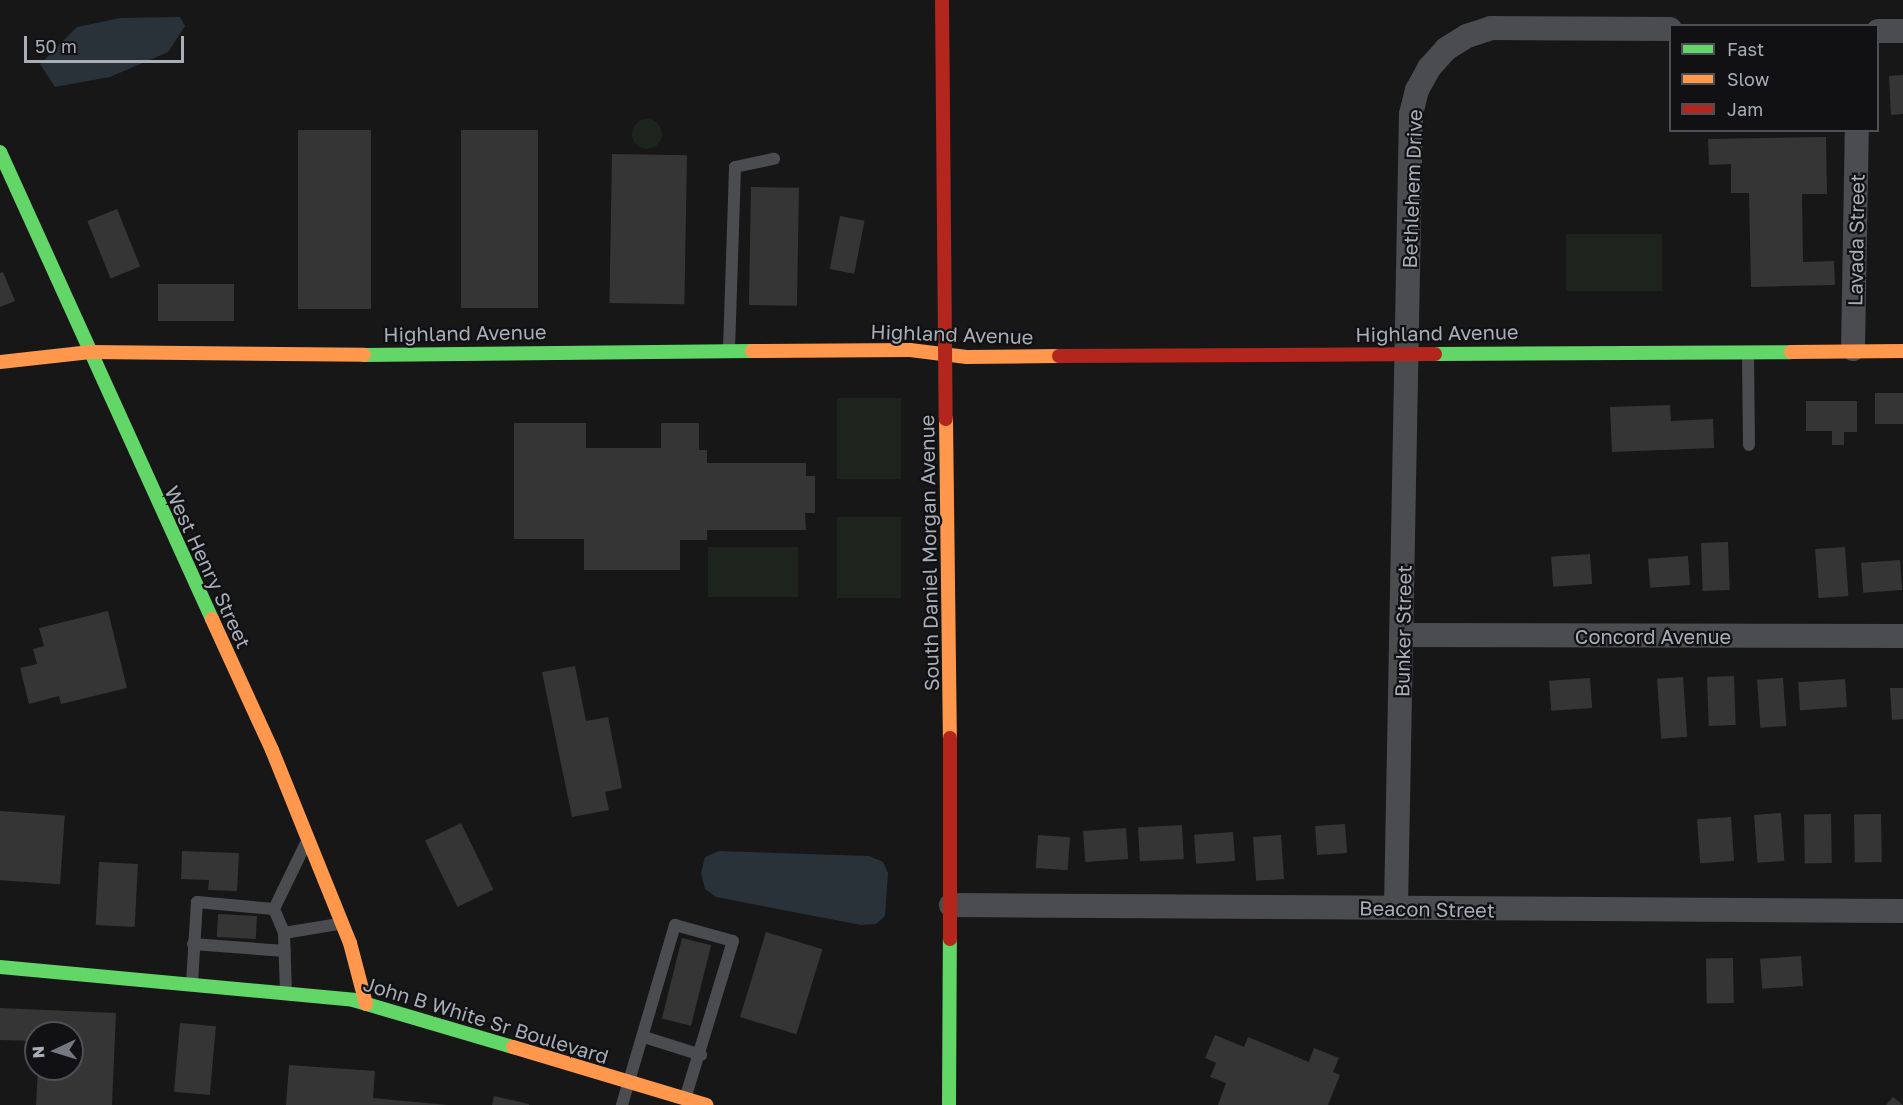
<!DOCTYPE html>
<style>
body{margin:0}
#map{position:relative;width:1903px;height:1105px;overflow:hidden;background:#171717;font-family:"Golos Text",sans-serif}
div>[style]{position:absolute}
.green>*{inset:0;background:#1d241e;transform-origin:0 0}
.round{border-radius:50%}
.water>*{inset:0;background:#2a3239}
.building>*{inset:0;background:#353536;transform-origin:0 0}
.lane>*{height:12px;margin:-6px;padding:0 6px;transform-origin:6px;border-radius:6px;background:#4b4c50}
.street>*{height:24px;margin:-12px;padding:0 12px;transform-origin:12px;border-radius:12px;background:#4b4c50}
.fast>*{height:14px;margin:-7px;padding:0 7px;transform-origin:7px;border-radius:7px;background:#63d668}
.slow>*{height:14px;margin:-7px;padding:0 7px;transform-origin:7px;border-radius:7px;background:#ff974d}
.jam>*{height:14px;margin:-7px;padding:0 7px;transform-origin:7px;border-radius:7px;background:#b3261e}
span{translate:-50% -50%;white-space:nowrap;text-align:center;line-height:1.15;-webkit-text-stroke:4.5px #111113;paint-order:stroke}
.street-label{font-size:20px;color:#a8adb8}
.legend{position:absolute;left:1669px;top:24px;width:210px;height:108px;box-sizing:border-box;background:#111113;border:2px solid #4d4f55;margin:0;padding:8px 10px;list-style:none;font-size:18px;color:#a8adb8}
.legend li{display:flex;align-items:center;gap:12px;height:30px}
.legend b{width:30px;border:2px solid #4d4f55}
.north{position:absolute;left:24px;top:1021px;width:60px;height:60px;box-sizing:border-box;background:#111113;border:2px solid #4d4f55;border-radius:50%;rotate:266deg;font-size:16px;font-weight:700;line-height:24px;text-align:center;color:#a8adb8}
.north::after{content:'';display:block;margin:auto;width:21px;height:27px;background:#757880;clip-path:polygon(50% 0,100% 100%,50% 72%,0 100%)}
.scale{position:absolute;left:24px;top:36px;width:160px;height:27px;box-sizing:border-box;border:3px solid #a8adb8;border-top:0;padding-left:8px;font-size:18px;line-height:21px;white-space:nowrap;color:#a8adb8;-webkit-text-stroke:4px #111113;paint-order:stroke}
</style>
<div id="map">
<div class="green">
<div class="round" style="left:632px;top:119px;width:30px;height:30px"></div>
<div style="left:1662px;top:234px;width:57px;height:96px;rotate:90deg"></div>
<div style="left:837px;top:398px;width:64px;height:81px"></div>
<div style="left:837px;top:517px;width:64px;height:81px"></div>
<div style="left:708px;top:547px;width:90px;height:50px"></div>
</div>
<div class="water">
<div style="clip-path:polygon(180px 17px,185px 26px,168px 52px,110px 77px,55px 87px,40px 64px,77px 27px,120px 18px)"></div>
<div style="clip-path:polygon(719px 851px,869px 856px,883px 862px,888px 873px,885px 916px,876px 924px,861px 925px,716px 897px,705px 889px,701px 873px,705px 857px)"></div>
</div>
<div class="building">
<div style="clip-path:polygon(1903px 75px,1903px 114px,1891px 115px,1889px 76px)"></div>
<div style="left:298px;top:130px;width:73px;height:179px"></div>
<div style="left:461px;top:130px;width:77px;height:178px"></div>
<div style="clip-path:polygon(1826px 137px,1827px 194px,1802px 194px,1803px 262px,1834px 261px,1835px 285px,1751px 287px,1749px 193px,1731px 193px,1731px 164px,1709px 165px,1708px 139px)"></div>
<div style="left:612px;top:154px;width:75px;height:149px;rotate:1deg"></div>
<div style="left:751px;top:187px;width:48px;height:118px;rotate:1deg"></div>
<div style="left:117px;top:209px;width:62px;height:32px;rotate:68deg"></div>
<div style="left:840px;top:216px;width:25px;height:54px;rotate:11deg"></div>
<div style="clip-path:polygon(3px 272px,15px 301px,0 307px,0 273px)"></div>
<div style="left:158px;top:284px;width:76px;height:37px"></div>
<div style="left:1903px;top:393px;width:31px;height:28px;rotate:90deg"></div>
<div style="clip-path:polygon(1806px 401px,1857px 401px,1857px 432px,1844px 432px,1844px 445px,1832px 445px,1832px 431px,1806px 431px)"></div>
<div style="clip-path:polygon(1670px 405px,1671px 421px,1713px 419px,1714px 448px,1612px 452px,1610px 407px)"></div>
<div style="clip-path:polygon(514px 423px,586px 423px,586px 448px,661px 448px,661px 423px,699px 423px,699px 450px,707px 450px,707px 463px,806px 463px,806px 476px,815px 476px,815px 513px,805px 513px,806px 530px,707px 530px,707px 540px,680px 540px,680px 570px,584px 570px,584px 539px,514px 539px)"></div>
<div style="left:1728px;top:542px;width:48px;height:27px;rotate:88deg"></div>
<div style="left:1845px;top:547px;width:49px;height:30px;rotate:86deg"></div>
<div style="left:1590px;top:554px;width:30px;height:39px;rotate:86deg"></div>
<div style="left:1688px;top:556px;width:29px;height:40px;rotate:86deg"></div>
<div style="left:1900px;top:560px;width:30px;height:39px;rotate:86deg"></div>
<div style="clip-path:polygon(108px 611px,127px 688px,61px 704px,59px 696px,29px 704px,20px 668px,37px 664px,33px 649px,44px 646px,39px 628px)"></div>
<div style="clip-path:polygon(575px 666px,586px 721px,608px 717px,622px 788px,605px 792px,609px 810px,572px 817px,542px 672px)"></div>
<div style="left:1734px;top:676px;width:49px;height:27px;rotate:88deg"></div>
<div style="left:1683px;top:677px;width:60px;height:26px;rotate:86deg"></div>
<div style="left:1590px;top:678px;width:30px;height:41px;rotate:86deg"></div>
<div style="left:1783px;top:678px;width:48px;height:26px;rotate:86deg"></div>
<div style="left:1845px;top:679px;width:28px;height:47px;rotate:86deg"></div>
<div style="clip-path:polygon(1890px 688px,1903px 688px,1903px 719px,1892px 720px)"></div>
<div style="left:0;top:811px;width:65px;height:69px;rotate:4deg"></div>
<div style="left:1781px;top:813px;width:48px;height:27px;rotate:86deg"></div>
<div style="left:1831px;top:814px;width:49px;height:27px;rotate:89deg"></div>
<div style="left:1881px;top:814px;width:48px;height:27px;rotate:89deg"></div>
<div style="left:1731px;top:817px;width:44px;height:34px;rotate:86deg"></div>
<div style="left:461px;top:823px;width:74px;height:40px;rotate:64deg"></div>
<div style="left:1345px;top:824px;width:29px;height:30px;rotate:86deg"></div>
<div style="left:1182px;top:825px;width:34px;height:44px;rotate:87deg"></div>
<div style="left:1126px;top:828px;width:31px;height:43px;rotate:86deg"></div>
<div style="left:1233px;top:832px;width:29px;height:39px;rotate:86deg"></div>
<div style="left:1038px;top:835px;width:32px;height:33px;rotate:4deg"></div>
<div style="left:1281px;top:835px;width:44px;height:28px;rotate:86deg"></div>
<div style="clip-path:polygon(182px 851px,239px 853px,237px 891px,208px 890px,209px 880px,181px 879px)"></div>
<div style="left:99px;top:862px;width:39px;height:63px;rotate:3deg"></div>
<div style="left:218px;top:914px;width:39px;height:23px;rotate:3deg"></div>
<div style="left:766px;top:932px;width:59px;height:89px;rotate:17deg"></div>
<div style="left:682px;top:938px;width:30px;height:83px;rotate:14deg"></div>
<div style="left:1801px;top:956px;width:30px;height:41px;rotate:86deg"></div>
<div style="left:1733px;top:958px;width:45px;height:27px;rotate:89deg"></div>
<div style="clip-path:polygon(0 1008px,116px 1013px,112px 1105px,36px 1105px,38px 1069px,72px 1069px,72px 1033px,36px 1033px,36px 1041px,0 1040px)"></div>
<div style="left:180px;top:1023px;width:36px;height:69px;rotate:5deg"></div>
<div style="clip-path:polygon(1215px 1035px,1244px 1047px,1248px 1037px,1309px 1062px,1314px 1048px,1339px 1058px,1333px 1072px,1340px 1075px,1328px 1105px,1218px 1105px,1226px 1083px,1210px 1077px,1216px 1063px,1205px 1058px)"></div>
<div style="clip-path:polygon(289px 1065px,375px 1071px,373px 1098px,448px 1105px,286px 1105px)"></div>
<div style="clip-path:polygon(494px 1096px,529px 1104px,529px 1105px,492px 1105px)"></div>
<div style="clip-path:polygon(1893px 1097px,1903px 1105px,1886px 1105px)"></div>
</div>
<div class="lane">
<div style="left:729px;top:349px;width:182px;rotate:-88.1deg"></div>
<div style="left:735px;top:167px;width:40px;rotate:-12deg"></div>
<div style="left:1748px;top:354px;width:91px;rotate:89.4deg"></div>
<div style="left:274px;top:909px;width:71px;rotate:-64.2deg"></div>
<div style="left:284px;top:933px;width:56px;rotate:-9.3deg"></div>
<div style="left:193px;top:944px;width:92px;rotate:4.4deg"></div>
<div style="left:192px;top:983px;width:81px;rotate:-86.5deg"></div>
<div style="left:197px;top:902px;width:77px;rotate:5.2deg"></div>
<div style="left:274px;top:909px;width:26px;rotate:67deg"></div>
<div style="left:284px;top:933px;width:59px;rotate:88.1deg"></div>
<div style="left:644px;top:1037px;width:60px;rotate:17.5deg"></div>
<div style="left:622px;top:1105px;width:188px;rotate:-73.6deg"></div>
<div style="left:675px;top:925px;width:60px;rotate:15.4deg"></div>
<div style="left:733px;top:941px;width:162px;rotate:106.9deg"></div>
</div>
<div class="street">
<div style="left:1878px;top:31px;width:25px"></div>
<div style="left:1853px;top:349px;width:219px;rotate:-89deg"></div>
<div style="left:1402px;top:635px;width:501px;rotate:0.11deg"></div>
<div style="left:951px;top:905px;width:952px;rotate:0.36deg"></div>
<div style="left:1396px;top:908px;width:794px;rotate:-88.92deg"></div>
<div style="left:1411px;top:114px;width:25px;rotate:-76deg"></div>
<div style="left:1417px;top:90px;width:25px;rotate:-61deg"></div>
<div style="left:1429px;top:68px;width:25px;rotate:-48deg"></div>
<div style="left:1446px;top:49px;width:25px;rotate:-32deg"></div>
<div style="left:1467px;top:36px;width:25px;rotate:-18deg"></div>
<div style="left:1491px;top:28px;width:179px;rotate:0.3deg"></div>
</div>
<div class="fast">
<div style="left:0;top:152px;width:513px;rotate:65.58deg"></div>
<div style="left:1435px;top:354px;width:356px;rotate:-0.3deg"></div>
<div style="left:364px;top:355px;width:388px;rotate:-0.6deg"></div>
<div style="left:0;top:967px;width:355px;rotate:5.3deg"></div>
<div style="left:353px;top:1000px;width:167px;rotate:16.4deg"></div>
<div style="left:949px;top:1105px;width:166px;rotate:-89.7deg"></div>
</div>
<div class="slow">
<div style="left:752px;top:351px;width:158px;rotate:-0.4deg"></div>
<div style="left:910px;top:350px;width:57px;rotate:7deg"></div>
<div style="left:967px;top:357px;width:92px;rotate:-0.6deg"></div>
<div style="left:1791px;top:352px;width:112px;rotate:-0.5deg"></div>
<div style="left:0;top:362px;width:91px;rotate:-6.3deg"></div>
<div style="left:90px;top:352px;width:274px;rotate:0.6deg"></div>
<div style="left:946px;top:419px;width:319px;rotate:89.3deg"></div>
<div style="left:212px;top:619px;width:144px;rotate:65.4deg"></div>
<div style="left:272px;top:750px;width:208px;rotate:68deg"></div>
<div style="left:350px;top:943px;width:63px;rotate:75.3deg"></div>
<div style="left:513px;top:1047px;width:202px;rotate:16.7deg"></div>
</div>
<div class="jam">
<div style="left:942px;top:0;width:419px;rotate:89.5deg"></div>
<div style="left:1059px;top:356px;width:376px;rotate:-0.3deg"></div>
<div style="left:950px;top:939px;width:201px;rotate:-90deg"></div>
</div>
<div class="street-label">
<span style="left:1412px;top:189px;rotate:-88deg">Bethlehem Drive</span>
<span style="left:1856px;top:240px;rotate:-89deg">Lavada Street</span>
<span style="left:465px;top:333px;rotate:-1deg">Highland Avenue</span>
<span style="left:1437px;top:333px;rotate:-1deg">Highland Avenue</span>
<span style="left:952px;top:334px;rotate:2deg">Highland Avenue</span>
<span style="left:929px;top:553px;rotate:-91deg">South Daniel Morgan Avenue</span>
<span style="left:208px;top:567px;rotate:65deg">West Henry Street</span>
<span style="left:1403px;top:631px;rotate:-89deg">Bunker Street</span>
<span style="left:1653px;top:636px">Concord Avenue</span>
<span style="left:1427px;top:909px;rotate:1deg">Beacon Street</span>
<span style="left:486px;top:1020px;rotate:17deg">John B White Sr Boulevard</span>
</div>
<ul class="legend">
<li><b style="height:8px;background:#63d668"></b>Fast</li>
<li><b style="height:8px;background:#ff974d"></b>Slow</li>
<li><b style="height:8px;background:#b3261e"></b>Jam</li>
</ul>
<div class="north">N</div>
<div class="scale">50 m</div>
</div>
